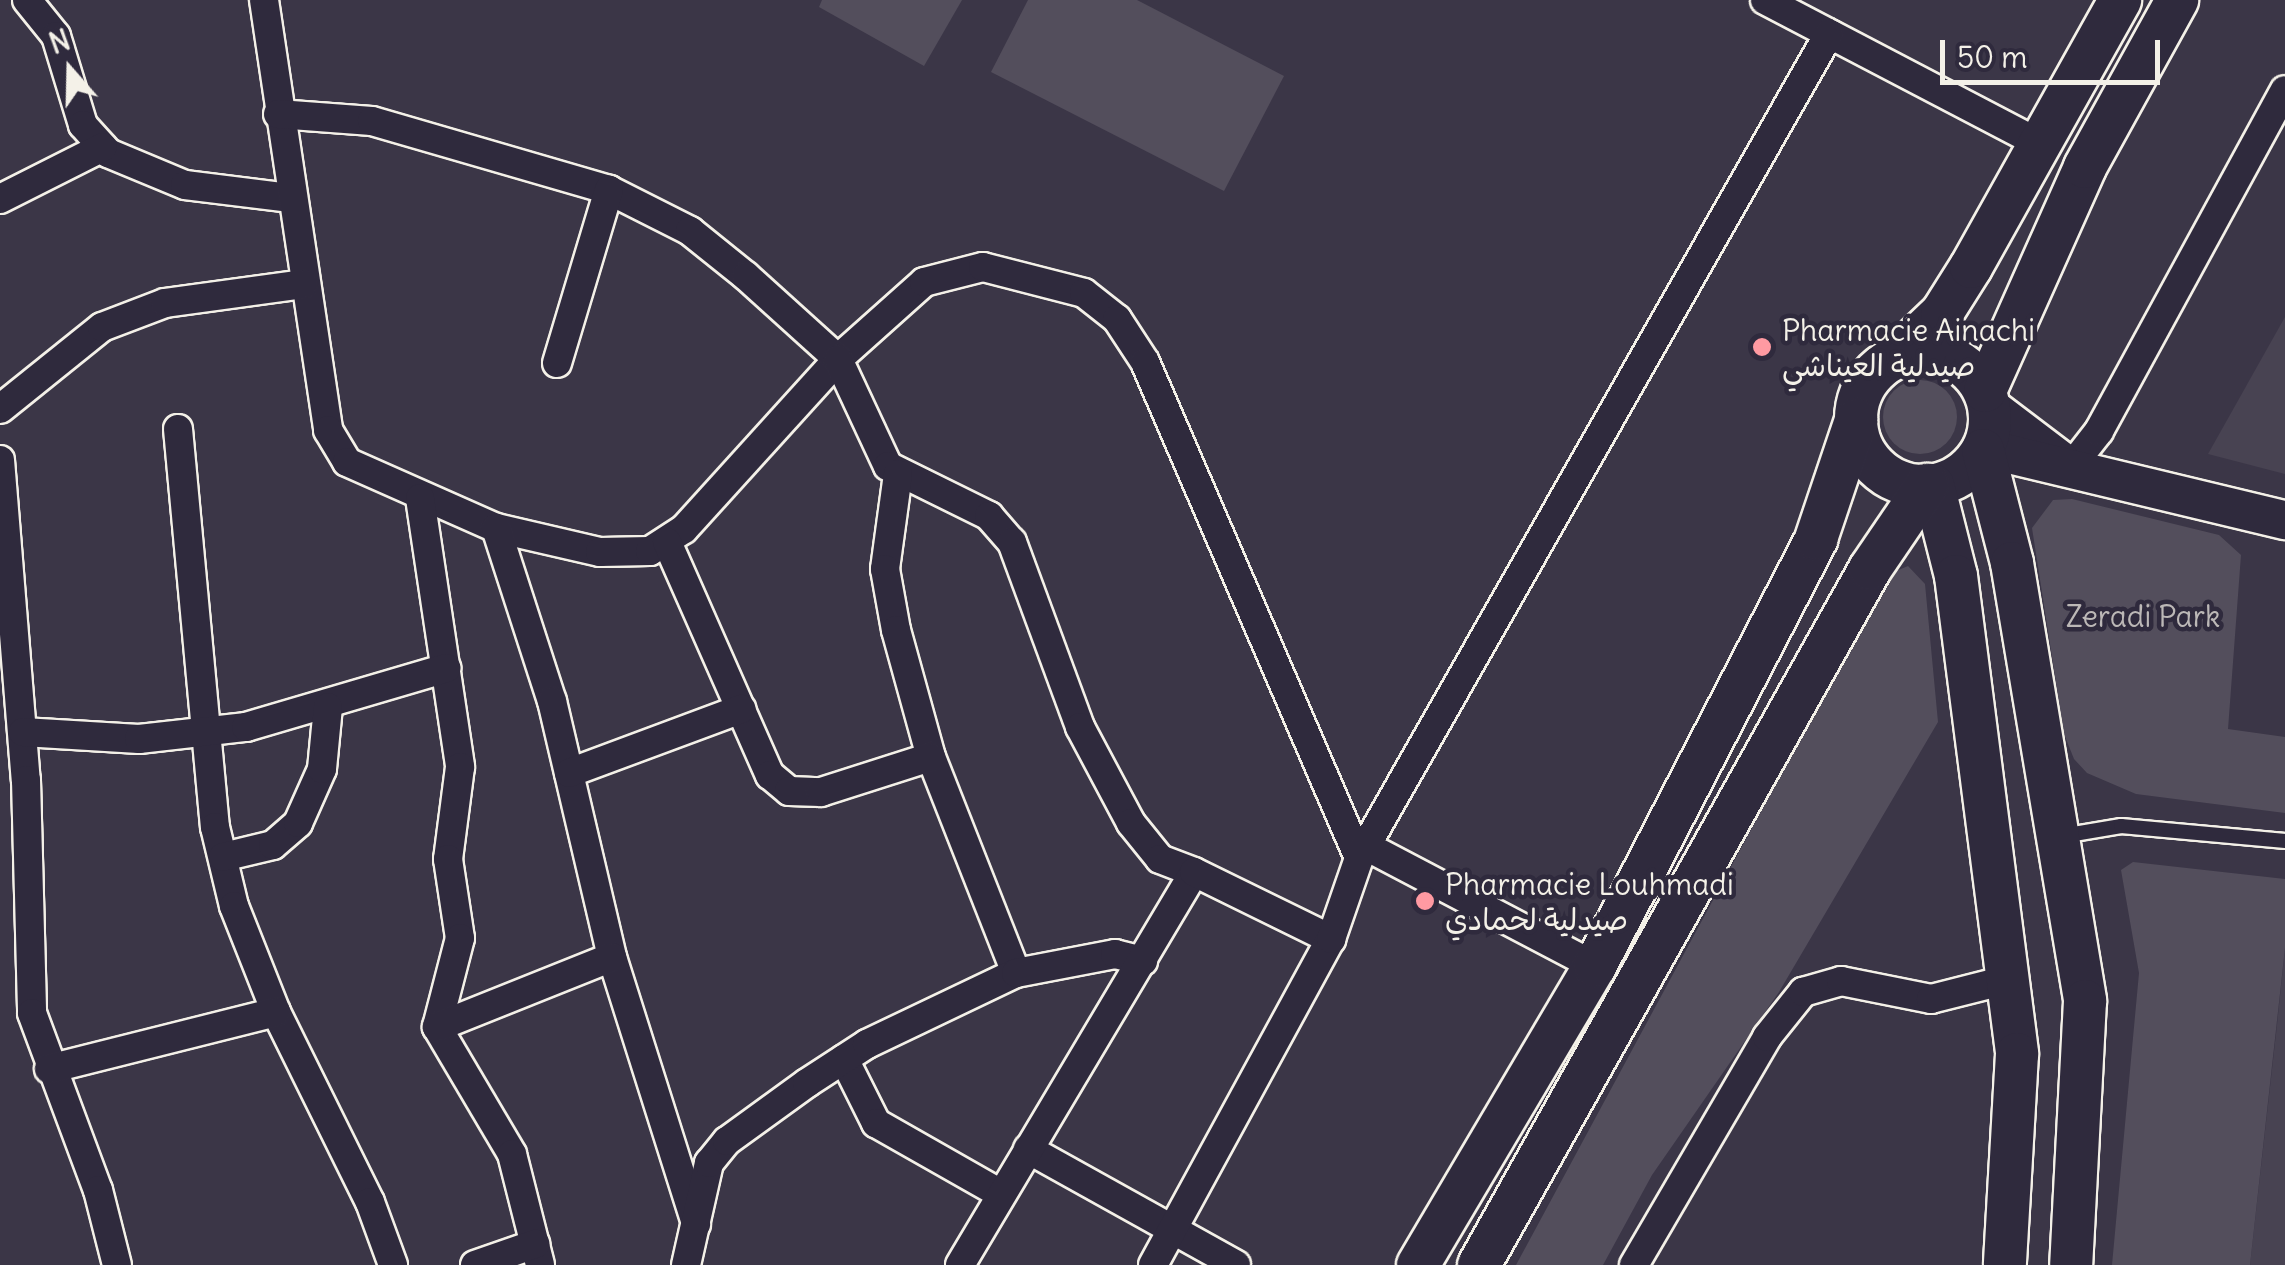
<!DOCTYPE html>
<meta charset="utf-8">
<style>
body{margin:0}
#map{position:relative;width:2285px;height:1265px;overflow:hidden;background:#3b3647;font-family:Delius,"Playpen Sans Arabic",sans-serif}
div>[style]{position:absolute}
.built>*{inset:0;background:#484352}
.green>*{inset:0;background:#534e5c}
.round{border-radius:50%}
.roads{filter:drop-shadow(2px 0 #f4f1e8) drop-shadow(-2px 0 #f4f1e8) drop-shadow(0 2px #f4f1e8) drop-shadow(0 -2px #f4f1e8)}
.lane>*{height:14px;margin:-7px;padding:0 7px;transform-origin:7px;border-radius:7px;background:#2f2a3d}
.street>*{height:28px;margin:-14px;padding:0 14px;transform-origin:14px;border-radius:14px;background:#2f2a3d}
.secondary>*{height:38px;margin:-19px;padding:0 19px;transform-origin:19px;border-radius:19px;background:#2f2a3d}
.primary>*{height:42px;margin:-21px;padding:0 21px;transform-origin:21px;border-radius:21px;background:#2f2a3d}
.primary>.ring{margin:-21px;padding:0;box-sizing:content-box;background:none;border:42px solid #2f2a3d;border-radius:50%}
.dots>*{width:28px;height:28px;translate:-50% -50%;box-sizing:border-box;border:5px solid #2f2a3d;border-radius:50%}
span{translate:-50% -50%;white-space:nowrap;text-align:center;line-height:1.15;-webkit-text-stroke:9px #2f2a3d;paint-order:stroke}
.poi-label{font-size:30px;color:#f4f1e8}
.left{translate:0 -50%;text-align:left}
.park-label{font-size:30px;color:#bcb8b7}
.north{position:absolute;left:20px;top:20px;width:100px;height:100px;-webkit-text-stroke:8px #2f2a3d;paint-order:stroke;rotate:340deg;font-size:28px;font-weight:700;line-height:40px;text-align:center;color:#f4f1e8}
.north::after{content:'';display:block;margin:auto;width:35px;height:45px;background:#f4f1e8;clip-path:polygon(50% 0,100% 100%,50% 72%,0 100%)}
.scale{position:absolute;left:1940px;top:40px;width:220px;height:45px;box-sizing:border-box;border:5px solid #f4f1e8;border-top:0;padding-left:12px;font-size:30px;line-height:35px;white-space:nowrap;color:#f4f1e8;-webkit-text-stroke:8px #2f2a3d;paint-order:stroke}
</style>
<div id="map">
<div class="built">
<div style="clip-path:polygon(2285px 317px,2285px 474px,2208px 454px)"></div>
<div style="clip-path:polygon(2285px 948px,2285px 1265px,2250px 1265px,2277px 1025px)"></div>
</div>
<div class="green">
<div style="clip-path:polygon(822px 0,962px 0,924px 66px,819px 7px)"></div>
<div style="clip-path:polygon(1028px 0,1137px 0,1284px 76px,1224px 191px,991px 72px)"></div>
<div class="round" style="left:1883px;top:380px;width:74px;height:74px"></div>
<div style="clip-path:polygon(2072px 499px,2219px 535px,2241px 555px,2228px 729px,2285px 737px,2285px 813px,2136px 794px,2087px 773px,2074px 759px,2064px 734px,2032px 528px,2053px 500px)"></div>
<div style="clip-path:polygon(1908px 566px,1925px 584px,1938px 722px,1779px 992px,1652px 1175px,1603px 1265px,1516px 1265px,1889px 574px)"></div>
<div style="clip-path:polygon(2133px 862px,2285px 879px,2285px 948px,2250px 1265px,2112px 1265px,2139px 973px,2121px 870px)"></div>
</div>
<div class="roads">
<div class="lane">
<div style="left:2062px;top:836px;width:60px;rotate:-9.6deg"></div>
<div style="left:2121px;top:826px;width:165px;rotate:5.2deg"></div>
</div>
<div class="street">
<div style="left:27px;top:0;width:46px;rotate:51.1deg"></div>
<div style="left:56px;top:36px;width:93px;rotate:73.1deg"></div>
<div style="left:83px;top:125px;width:38px;rotate:48deg"></div>
<div style="left:108px;top:153px;width:83px;rotate:22.6deg"></div>
<div style="left:185px;top:185px;width:107px;rotate:7deg"></div>
<div style="left:264px;top:0;width:435px;rotate:81.5deg"></div>
<div style="left:328px;top:430px;width:37px;rotate:59deg"></div>
<div style="left:347px;top:462px;width:163px;rotate:23.9deg"></div>
<div style="left:496px;top:528px;width:107px;rotate:13deg"></div>
<div style="left:600px;top:552px;width:50px;rotate:-1.1deg"></div>
<div style="left:650px;top:551px;width:40px;rotate:-32.9deg"></div>
<div style="left:684px;top:529px;width:229px;rotate:-47.8deg"></div>
<div style="left:838px;top:359px;width:115px;rotate:-41.8deg"></div>
<div style="left:924px;top:282px;width:61px;rotate:-14.3deg"></div>
<div style="left:983px;top:267px;width:104px;rotate:14.4deg"></div>
<div style="left:1084px;top:293px;width:42px;rotate:38.2deg"></div>
<div style="left:1117px;top:319px;width:51px;rotate:56.9deg"></div>
<div style="left:1145px;top:362px;width:540px;rotate:66.66deg"></div>
<div style="left:1765px;top:0;width:310px;rotate:27.6deg"></div>
<div style="left:278px;top:114px;width:94px;rotate:4.3deg"></div>
<div style="left:372px;top:121px;width:247px;rotate:16.2deg"></div>
<div style="left:609px;top:190px;width:91px;rotate:26.8deg"></div>
<div style="left:690px;top:231px;width:72px;rotate:38.8deg"></div>
<div style="left:746px;top:276px;width:124px;rotate:42.1deg"></div>
<div style="left:838px;top:359px;width:118px;rotate:65deg"></div>
<div style="left:888px;top:466px;width:113px;rotate:26.3deg"></div>
<div style="left:989px;top:516px;width:35px;rotate:49deg"></div>
<div style="left:1012px;top:542px;width:197px;rotate:69.8deg"></div>
<div style="left:1080px;top:727px;width:109px;rotate:62deg"></div>
<div style="left:1131px;top:823px;width:46px;rotate:51.1deg"></div>
<div style="left:1160px;top:859px;width:36px;rotate:21deg"></div>
<div style="left:0;top:199px;width:115px;rotate:-26.8deg"></div>
<div style="left:557px;top:363px;width:181px;rotate:-73.3deg"></div>
<div style="left:0;top:409px;width:131px;rotate:-38.8deg"></div>
<div style="left:102px;top:327px;width:67px;rotate:-20.9deg"></div>
<div style="left:165px;top:303px;width:140px;rotate:-7.8deg"></div>
<div style="left:178px;top:429px;width:400px;rotate:84.7deg"></div>
<div style="left:215px;top:827px;width:81px;rotate:76.5deg"></div>
<div style="left:234px;top:906px;width:114px;rotate:68.4deg"></div>
<div style="left:276px;top:1012px;width:212px;rotate:63.7deg"></div>
<div style="left:370px;top:1202px;width:67px;rotate:69.9deg"></div>
<div style="left:0;top:460px;width:321px;rotate:85.4deg"></div>
<div style="left:26px;top:780px;width:233px;rotate:88.5deg"></div>
<div style="left:32px;top:1013px;width:189px;rotate:69.6deg"></div>
<div style="left:98px;top:1190px;width:77px;rotate:75.8deg"></div>
<div style="left:2070px;top:468px;width:47px;rotate:-51.9deg"></div>
<div style="left:2099px;top:431px;width:388px;rotate:-61.4deg"></div>
<div style="left:898px;top:474px;width:96px;rotate:97.8deg"></div>
<div style="left:885px;top:569px;width:62px;rotate:79.8deg"></div>
<div style="left:896px;top:630px;width:132px;rotate:74.6deg"></div>
<div style="left:931px;top:757px;width:232px;rotate:68.5deg"></div>
<div style="left:420px;top:498px;width:272px;rotate:81.5deg"></div>
<div style="left:460px;top:767px;width:93px;rotate:97.4deg"></div>
<div style="left:448px;top:859px;width:80px;rotate:81.4deg"></div>
<div style="left:460px;top:938px;width:92px;rotate:104.5deg"></div>
<div style="left:437px;top:1027px;width:147px;rotate:59.4deg"></div>
<div style="left:512px;top:1154px;width:114px;rotate:75.8deg"></div>
<div style="left:496px;top:528px;width:182px;rotate:72.1deg"></div>
<div style="left:552px;top:701px;width:263px;rotate:76.8deg"></div>
<div style="left:612px;top:957px;width:280px;rotate:72.5deg"></div>
<div style="left:667px;top:542px;width:255px;rotate:66.2deg"></div>
<div style="left:770px;top:775px;width:25px;rotate:40deg"></div>
<div style="left:789px;top:791px;width:32px;rotate:2deg"></div>
<div style="left:821px;top:792px;width:115px;rotate:-17.7deg"></div>
<div style="left:23px;top:732px;width:116px;rotate:3.5deg"></div>
<div style="left:139px;top:739px;width:108px;rotate:-6.4deg"></div>
<div style="left:246px;top:727px;width:209px;rotate:-16.4deg"></div>
<div style="left:569px;top:773px;width:184px;rotate:-20.4deg"></div>
<div style="left:1366px;top:846px;width:259px;rotate:27.7deg"></div>
<div style="left:223px;top:857px;width:51px;rotate:-13.5deg"></div>
<div style="left:273px;top:845px;width:33px;rotate:-41deg"></div>
<div style="left:298px;top:823px;width:59px;rotate:-66deg"></div>
<div style="left:322px;top:769px;width:62px;rotate:-84.5deg"></div>
<div style="left:437px;top:1027px;width:188px;rotate:-21.8deg"></div>
<div style="left:844px;top:1059px;width:72px;rotate:63.4deg"></div>
<div style="left:876px;top:1123px;width:144px;rotate:29.6deg"></div>
<div style="left:49px;top:1069px;width:234px;rotate:-14.1deg"></div>
<div style="left:1028px;top:1149px;width:238px;rotate:29.1deg"></div>
<div style="left:475px;top:1265px;width:64px;rotate:-19.3deg"></div>
<div style="left:686px;top:1265px;width:105px;rotate:-77.3deg"></div>
<div style="left:709px;top:1163px;width:28px;rotate:-51deg"></div>
<div style="left:727px;top:1141px;width:99px;rotate:-35.9deg"></div>
<div style="left:807px;top:1083px;width:72px;rotate:-33deg"></div>
<div style="left:867px;top:1044px;width:165px;rotate:-25.5deg"></div>
<div style="left:1016px;top:973px;width:101px;rotate:-10.9deg"></div>
<div style="left:1115px;top:954px;width:29px;rotate:14deg"></div>
<div style="left:960px;top:1265px;width:457px;rotate:-59.2deg"></div>
<div style="left:1194px;top:872px;width:153px;rotate:26.1deg"></div>
<div style="left:1153px;top:1265px;width:371px;rotate:-61.4deg"></div>
<div style="left:1331px;top:939px;width:86px;rotate:-70.9deg"></div>
<div style="left:1359px;top:858px;width:949px;rotate:-60.3deg"></div>
<div style="left:1634px;top:1265px;width:264px;rotate:-59.7deg"></div>
<div style="left:1767px;top:1037px;width:58px;rotate:-51.3deg"></div>
<div style="left:1803px;top:992px;width:40px;rotate:-16deg"></div>
<div style="left:1841px;top:981px;width:92px;rotate:11.3deg"></div>
<div style="left:1931px;top:999px;width:81px;rotate:-14.2deg"></div>
</div>
<div class="secondary">
<div style="left:1990px;top:407px;width:88px;rotate:37.1deg"></div>
<div style="left:1984px;top:448px;width:309px;rotate:13.5deg"></div>
</div>
<div class="primary">
<div class="ring" style="left:1856px;top:352px;width:92px;height:92px"></div>
<div style="left:1896px;top:357px;width:64px;rotate:-43.7deg"></div>
<div style="left:1942px;top:313px;width:54px;rotate:-57.8deg"></div>
<div style="left:1971px;top:267px;width:306px;rotate:-60.8deg"></div>
<div style="left:1985px;top:391px;width:245px;rotate:-65.9deg"></div>
<div style="left:2085px;top:167px;width:191px;rotate:-61.1deg"></div>
<div style="left:1983px;top:450px;width:117px;rotate:75.6deg"></div>
<div style="left:2012px;top:563px;width:444px;rotate:80.5deg"></div>
<div style="left:2085px;top:1001px;width:264px;rotate:93deg"></div>
<div style="left:1933px;top:485px;width:94px;rotate:75.8deg"></div>
<div style="left:1956px;top:576px;width:482px;rotate:82.7deg"></div>
<div style="left:2017px;top:1054px;width:211px;rotate:93.3deg"></div>
<div style="left:1418px;top:1265px;width:347px;rotate:-59.4deg"></div>
<div style="left:1595px;top:966px;width:481px;rotate:-62.6deg"></div>
<div style="left:1816px;top:539px;width:126px;rotate:-71.4deg"></div>
<div style="left:1479px;top:1265px;width:798px;rotate:-60.67deg"></div>
<div style="left:1870px;top:569px;width:102px;rotate:-55.8deg"></div>
</div>
</div>
<div class="dots">
<div style="left:1762px;top:347px;background:#ff9aa2"></div>
<div style="left:1425px;top:901px;background:#ff9aa2"></div>
</div>
<div class="poi-label">
<span class="left" style="left:1782px;top:347px">Pharmacie Ainachi<br>صيدلية العيناشي</span>
<span class="left" style="left:1445px;top:901px">Pharmacie Louhmadi<br>صيدلية لحمادي</span>
</div>
<div class="park-label">
<span style="left:2143px;top:616px">Zeradi Park</span>
</div>
<div class="north">N</div>
<div class="scale">50 m</div>
</div>
